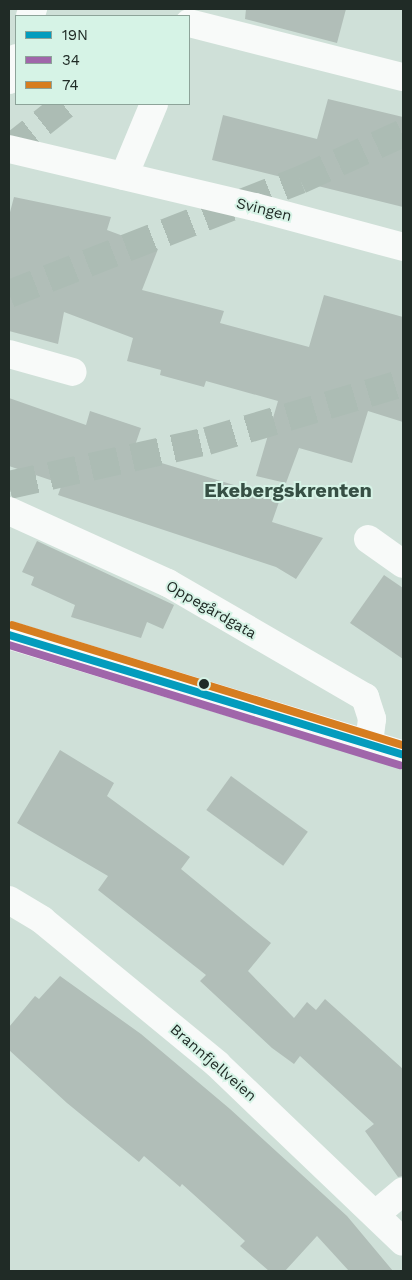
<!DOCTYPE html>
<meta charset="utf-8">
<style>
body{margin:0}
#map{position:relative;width:412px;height:1280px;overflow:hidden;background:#cfe0d8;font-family:"Work Sans",sans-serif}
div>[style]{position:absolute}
.building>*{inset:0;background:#b1beb8;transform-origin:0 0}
.highway-tunnel>*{height:28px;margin-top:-14px;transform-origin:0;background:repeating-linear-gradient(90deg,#acbcb4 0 28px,transparent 0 42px)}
.minor>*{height:28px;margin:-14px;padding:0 14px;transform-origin:14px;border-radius:14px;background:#f8faf9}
.bus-1>*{height:8px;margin:-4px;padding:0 4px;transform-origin:4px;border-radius:4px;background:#039cbd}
.bus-2>*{height:8px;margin:-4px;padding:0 4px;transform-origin:4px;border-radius:4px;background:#a066aa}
.bus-3>*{height:8px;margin:-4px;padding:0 4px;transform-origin:4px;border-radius:4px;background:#d67d20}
.dots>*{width:14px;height:14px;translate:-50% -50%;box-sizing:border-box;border:2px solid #d6f3e6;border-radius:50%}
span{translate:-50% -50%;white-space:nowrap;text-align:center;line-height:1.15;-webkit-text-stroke:4px #d6f3e6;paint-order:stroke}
.street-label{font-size:15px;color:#202b26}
.district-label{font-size:20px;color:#364f44;font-weight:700}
.frame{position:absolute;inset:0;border:10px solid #202b26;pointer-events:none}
.legend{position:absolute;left:15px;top:15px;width:175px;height:90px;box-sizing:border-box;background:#d6f3e6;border:1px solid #8da399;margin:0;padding:6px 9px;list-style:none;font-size:15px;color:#202b26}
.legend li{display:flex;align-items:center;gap:10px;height:25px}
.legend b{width:25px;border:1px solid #8da399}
</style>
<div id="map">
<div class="building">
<div style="clip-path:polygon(246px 9px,346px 9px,337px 43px,245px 19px)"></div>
<div style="clip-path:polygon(328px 99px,403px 117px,403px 207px,212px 160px,223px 115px,317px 139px)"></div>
<div style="clip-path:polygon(14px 197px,111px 217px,107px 230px,158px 249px,142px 290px,224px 311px,220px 323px,309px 347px,324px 295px,403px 317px,403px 422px,368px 411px,352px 463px,299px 448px,286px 483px,256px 476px,278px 401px,206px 381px,204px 387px,160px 375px,161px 370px,127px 361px,133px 338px,64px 312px,58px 344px,9px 331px,9px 216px)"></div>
<div style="clip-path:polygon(9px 398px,86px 425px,90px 411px,141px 428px,132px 454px,280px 499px,272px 522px,323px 538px,296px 579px,276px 567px,58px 495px,62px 484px,9px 466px)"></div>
<div style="clip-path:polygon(37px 541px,174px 605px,163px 629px,147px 622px,141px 638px,71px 617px,75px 605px,31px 585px,34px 577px,22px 572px)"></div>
<div style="clip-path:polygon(384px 575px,403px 588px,403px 659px,350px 623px)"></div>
<div style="clip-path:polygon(60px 750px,114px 783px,107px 796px,190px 857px,181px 869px,271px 943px,248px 971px,294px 1018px,307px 1002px,316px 1010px,325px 999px,403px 1069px,403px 1176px,398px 1177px,365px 1131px,374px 1124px,300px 1056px,294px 1064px,272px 1048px,200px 981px,206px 975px,98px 890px,108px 876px,17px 823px)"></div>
<div style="left:231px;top:776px;width:95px;height:42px;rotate:36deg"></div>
<div style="clip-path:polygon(60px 976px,141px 1034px,230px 1109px,347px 1216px,393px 1271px,349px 1271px,317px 1236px,285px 1271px,269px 1271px,240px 1246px,245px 1241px,182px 1184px,180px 1187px,144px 1156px,139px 1162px,67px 1103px,9px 1050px,9px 1027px,35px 996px,39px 999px)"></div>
</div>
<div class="highway-tunnel">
<div style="left:9px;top:149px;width:73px;rotate:-38.3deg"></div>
<div style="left:9px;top:294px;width:313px;rotate:-21.4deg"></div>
<div style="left:300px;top:180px;width:113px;rotate:-24.5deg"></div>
<div style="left:9px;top:485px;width:203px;rotate:-12.5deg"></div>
<div style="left:207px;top:441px;width:204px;rotate:-16.5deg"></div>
</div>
<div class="minor">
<div style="left:30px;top:16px;width:8px;rotate:-67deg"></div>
<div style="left:189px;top:23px;width:221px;rotate:14.2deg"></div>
<div style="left:9px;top:80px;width:23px;rotate:-72deg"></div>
<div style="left:9px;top:149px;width:253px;rotate:13.3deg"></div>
<div style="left:255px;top:207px;width:153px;rotate:15.1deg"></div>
<div style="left:124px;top:176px;width:78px;rotate:-67.4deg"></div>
<div style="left:9px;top:354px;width:66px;rotate:15.7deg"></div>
<div style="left:9px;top:511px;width:175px;rotate:24.4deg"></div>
<div style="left:168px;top:583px;width:228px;rotate:30.1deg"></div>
<div style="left:365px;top:697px;width:23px;rotate:72deg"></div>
<div style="left:372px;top:719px;width:25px;rotate:97deg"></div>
<div style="left:368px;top:539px;width:43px;rotate:35.5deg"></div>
<div style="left:9px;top:635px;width:412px;rotate:16.9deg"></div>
<div style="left:9px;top:900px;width:39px;rotate:31deg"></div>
<div style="left:42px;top:920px;width:227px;rotate:39.4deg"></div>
<div style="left:217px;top:1064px;width:257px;rotate:43.7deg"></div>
<div style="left:376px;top:1214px;width:35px;rotate:-40deg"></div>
</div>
<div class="bus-1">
<div style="left:9px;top:635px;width:412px;rotate:16.9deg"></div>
</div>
<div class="bus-2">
<div style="left:9px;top:645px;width:409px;rotate:17.1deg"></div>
</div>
<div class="bus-3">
<div style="left:12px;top:625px;width:409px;rotate:17.1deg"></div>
</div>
<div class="dots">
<div style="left:204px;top:684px;background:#202b26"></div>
</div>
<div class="street-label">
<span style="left:264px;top:210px;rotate:14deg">Svingen</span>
<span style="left:211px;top:610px;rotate:30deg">Oppegårdgata</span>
<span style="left:213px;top:1063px;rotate:41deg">Brannfjellveien</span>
</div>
<div class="district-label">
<span style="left:288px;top:490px">Ekebergskrenten</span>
</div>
<div class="frame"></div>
<ul class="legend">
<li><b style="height:6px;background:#039cbd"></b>19N</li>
<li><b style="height:6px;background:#a066aa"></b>34</li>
<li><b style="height:6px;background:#d67d20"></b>74</li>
</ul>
</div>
